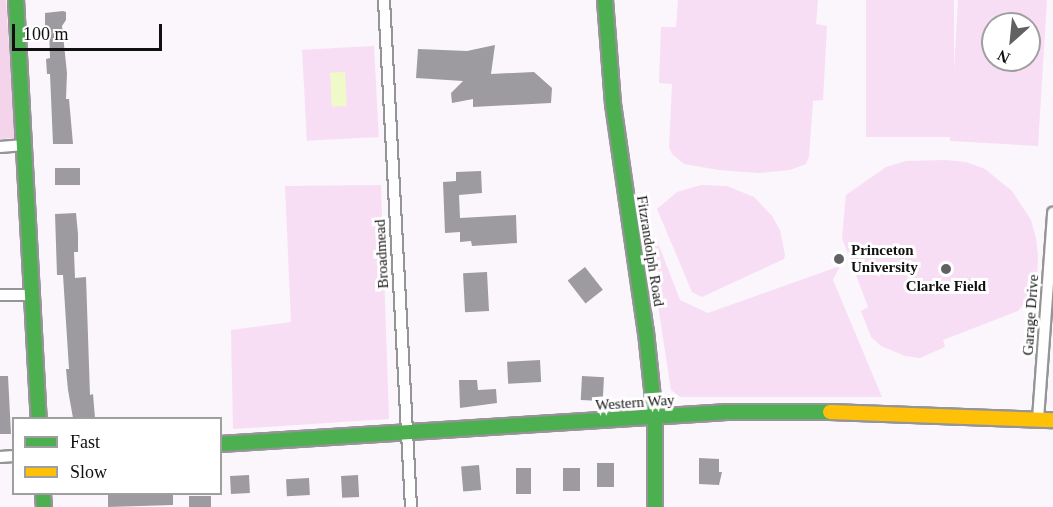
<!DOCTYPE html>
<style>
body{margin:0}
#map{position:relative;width:1053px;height:507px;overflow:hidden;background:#faf6fc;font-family:Georgia,serif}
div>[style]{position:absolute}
.green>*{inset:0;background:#f3d4eb}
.pitch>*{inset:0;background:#f7def4;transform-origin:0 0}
.water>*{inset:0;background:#f0fac9;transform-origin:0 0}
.building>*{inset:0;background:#9d9ba0;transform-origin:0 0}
.roads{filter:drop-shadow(2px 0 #959496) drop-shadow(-2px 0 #959496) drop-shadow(0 2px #959496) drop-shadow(0 -2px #959496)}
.street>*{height:10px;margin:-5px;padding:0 5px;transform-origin:5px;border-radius:5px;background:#fefeff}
.fast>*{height:14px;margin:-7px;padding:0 7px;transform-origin:7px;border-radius:7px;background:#4caf50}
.slow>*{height:14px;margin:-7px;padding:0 7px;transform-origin:7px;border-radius:7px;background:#ffc107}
.dots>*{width:16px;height:16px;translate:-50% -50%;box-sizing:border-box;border:3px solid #fff;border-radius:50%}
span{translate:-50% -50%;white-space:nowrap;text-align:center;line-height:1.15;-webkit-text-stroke:6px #fff;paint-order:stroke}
.poi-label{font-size:15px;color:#101010;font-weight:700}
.left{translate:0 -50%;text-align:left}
.street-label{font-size:15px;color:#101010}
.legend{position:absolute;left:12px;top:417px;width:210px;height:78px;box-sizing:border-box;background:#fff;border:2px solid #9f9f9f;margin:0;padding:8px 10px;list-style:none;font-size:18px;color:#101010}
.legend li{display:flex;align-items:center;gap:12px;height:30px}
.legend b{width:30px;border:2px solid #9f9f9f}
.north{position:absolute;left:981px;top:12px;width:60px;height:60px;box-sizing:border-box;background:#fff;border:2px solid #9f9f9f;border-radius:50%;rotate:207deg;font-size:16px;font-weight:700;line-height:24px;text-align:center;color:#101010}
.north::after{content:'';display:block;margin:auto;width:21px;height:27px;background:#626063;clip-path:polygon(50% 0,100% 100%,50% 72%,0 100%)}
.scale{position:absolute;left:12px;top:24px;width:150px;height:27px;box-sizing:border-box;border:3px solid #101010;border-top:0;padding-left:8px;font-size:18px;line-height:21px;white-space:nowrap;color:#101010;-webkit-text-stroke:4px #fff;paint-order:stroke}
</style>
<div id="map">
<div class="green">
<div style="clip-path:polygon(0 0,6px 0,15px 138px,0 139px)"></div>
</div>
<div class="pitch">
<div style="clip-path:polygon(678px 0,818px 0,816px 24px,827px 26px,823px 100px,813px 101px,809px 157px,806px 164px,790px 170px,759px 173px,719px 170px,684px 164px,672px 154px,669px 147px,672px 84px,659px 83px,661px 27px,676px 27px)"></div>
<div style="left:866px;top:0;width:88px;height:137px"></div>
<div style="clip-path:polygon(evenodd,958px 0,1047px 0,1038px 146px,950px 141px,958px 0,993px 24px,1029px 24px,1029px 60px,993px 60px,993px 24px)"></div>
<div style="left:374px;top:46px;width:91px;height:72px;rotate:87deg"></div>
<div style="clip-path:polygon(946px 160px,966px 162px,985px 169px,1012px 191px,1031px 220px,1036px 238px,1038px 256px,1037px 283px,1033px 293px,1018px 311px,943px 340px,945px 347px,920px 358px,905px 356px,881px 346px,871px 337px,861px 311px,868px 307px,842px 238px,846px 195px,886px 167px,906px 161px)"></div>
<div style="clip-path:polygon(381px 185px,389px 419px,233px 429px,231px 330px,291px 322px,285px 186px)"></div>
<div style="clip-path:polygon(701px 185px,727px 186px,754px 197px,772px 216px,780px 230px,785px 255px,784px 259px,702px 297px,692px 292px,657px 209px,677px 192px)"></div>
<div style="clip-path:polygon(646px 227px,658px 243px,680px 300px,708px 313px,840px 266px,833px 280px,882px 397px,680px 397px,671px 390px)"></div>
</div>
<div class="water">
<div style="left:345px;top:72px;width:34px;height:15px;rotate:87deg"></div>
</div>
<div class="building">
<div style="clip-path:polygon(63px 11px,66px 12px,66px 20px,62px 26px,67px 73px,66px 99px,69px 99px,73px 144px,53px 144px,50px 74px,47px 74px,46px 59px,50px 58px,49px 27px,45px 27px,45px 13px)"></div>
<div style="clip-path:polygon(495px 45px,491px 74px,534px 72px,552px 88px,551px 103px,473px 107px,473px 99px,452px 103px,451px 93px,463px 81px,416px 78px,418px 49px,467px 51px)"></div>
<div style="left:55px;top:168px;width:25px;height:17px"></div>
<div style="clip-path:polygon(481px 171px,482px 193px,459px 195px,460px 218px,516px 215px,517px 243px,472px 246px,471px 241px,460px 242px,460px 232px,445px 233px,443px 182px,456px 181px,456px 172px)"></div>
<div style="clip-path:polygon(76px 213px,78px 234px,78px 252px,74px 252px,75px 278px,86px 277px,90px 395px,93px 394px,95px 418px,73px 418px,68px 390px,66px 369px,69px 369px,63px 275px,57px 275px,55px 214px)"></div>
<div style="left:585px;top:267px;width:29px;height:22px;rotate:52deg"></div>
<div style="left:487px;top:272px;width:39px;height:24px;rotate:87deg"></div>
<div style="left:540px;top:360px;width:22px;height:33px;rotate:87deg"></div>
<div style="clip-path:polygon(0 376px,8px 376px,11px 434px,0 434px)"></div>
<div style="left:582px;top:376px;width:22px;height:24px;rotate:3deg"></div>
<div style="clip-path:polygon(459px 380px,477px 380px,478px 390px,496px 389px,497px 403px,460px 408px)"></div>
<div style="clip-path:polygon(699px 458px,719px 459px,719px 472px,722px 472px,719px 485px,699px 484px)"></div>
<div style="left:614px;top:463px;width:24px;height:17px;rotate:90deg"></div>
<div style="left:479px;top:465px;width:25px;height:18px;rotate:85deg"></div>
<div style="left:516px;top:468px;width:15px;height:26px"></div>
<div style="left:563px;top:468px;width:17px;height:23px"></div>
<div style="left:249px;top:475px;width:18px;height:19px;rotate:87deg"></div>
<div style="left:358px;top:475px;width:22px;height:17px;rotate:87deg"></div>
<div style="left:309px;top:478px;width:17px;height:23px;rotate:87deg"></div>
<div style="clip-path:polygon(108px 494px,173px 494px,173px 505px,108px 507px)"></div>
<div style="left:211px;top:496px;width:11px;height:22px;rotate:90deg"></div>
</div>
<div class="roads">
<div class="street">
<div style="left:384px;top:0;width:508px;rotate:86.95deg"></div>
<div style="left:0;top:147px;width:24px;rotate:-5deg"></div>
<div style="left:0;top:295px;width:32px"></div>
<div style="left:1038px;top:419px;width:207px;rotate:-85.8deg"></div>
<div style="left:0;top:457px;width:14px;rotate:-4deg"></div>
</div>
<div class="fast">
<div style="left:16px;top:0;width:419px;rotate:86.9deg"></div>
<div style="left:605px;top:0;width:104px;rotate:85.6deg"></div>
<div style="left:613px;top:104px;width:230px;rotate:81.8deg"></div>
<div style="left:646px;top:332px;width:86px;rotate:84deg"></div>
<div style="left:655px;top:418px;width:89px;rotate:90deg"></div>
<div style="left:220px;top:444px;width:508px;rotate:-3.61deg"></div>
<div style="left:727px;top:412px;width:103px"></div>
<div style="left:43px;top:494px;width:13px;rotate:86deg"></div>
</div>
<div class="slow">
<div style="left:830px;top:412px;width:223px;rotate:2.1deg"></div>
</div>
</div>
<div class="dots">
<div style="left:839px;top:259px;background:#626063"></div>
<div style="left:946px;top:269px;background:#626063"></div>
</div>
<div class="poi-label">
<span class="left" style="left:851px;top:259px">Princeton<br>University</span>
<span style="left:946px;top:287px">Clarke Field</span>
</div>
<div class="street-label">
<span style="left:650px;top:251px;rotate:81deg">Fitzrandolph Road</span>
<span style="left:382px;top:254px;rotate:-93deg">Broadmead</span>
<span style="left:1031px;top:315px;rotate:-86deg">Garage Drive</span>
<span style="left:635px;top:403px;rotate:-4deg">Western Way</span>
</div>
<ul class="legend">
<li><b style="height:8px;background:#4caf50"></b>Fast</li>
<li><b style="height:8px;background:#ffc107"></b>Slow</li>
</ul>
<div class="north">N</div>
<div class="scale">100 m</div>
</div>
